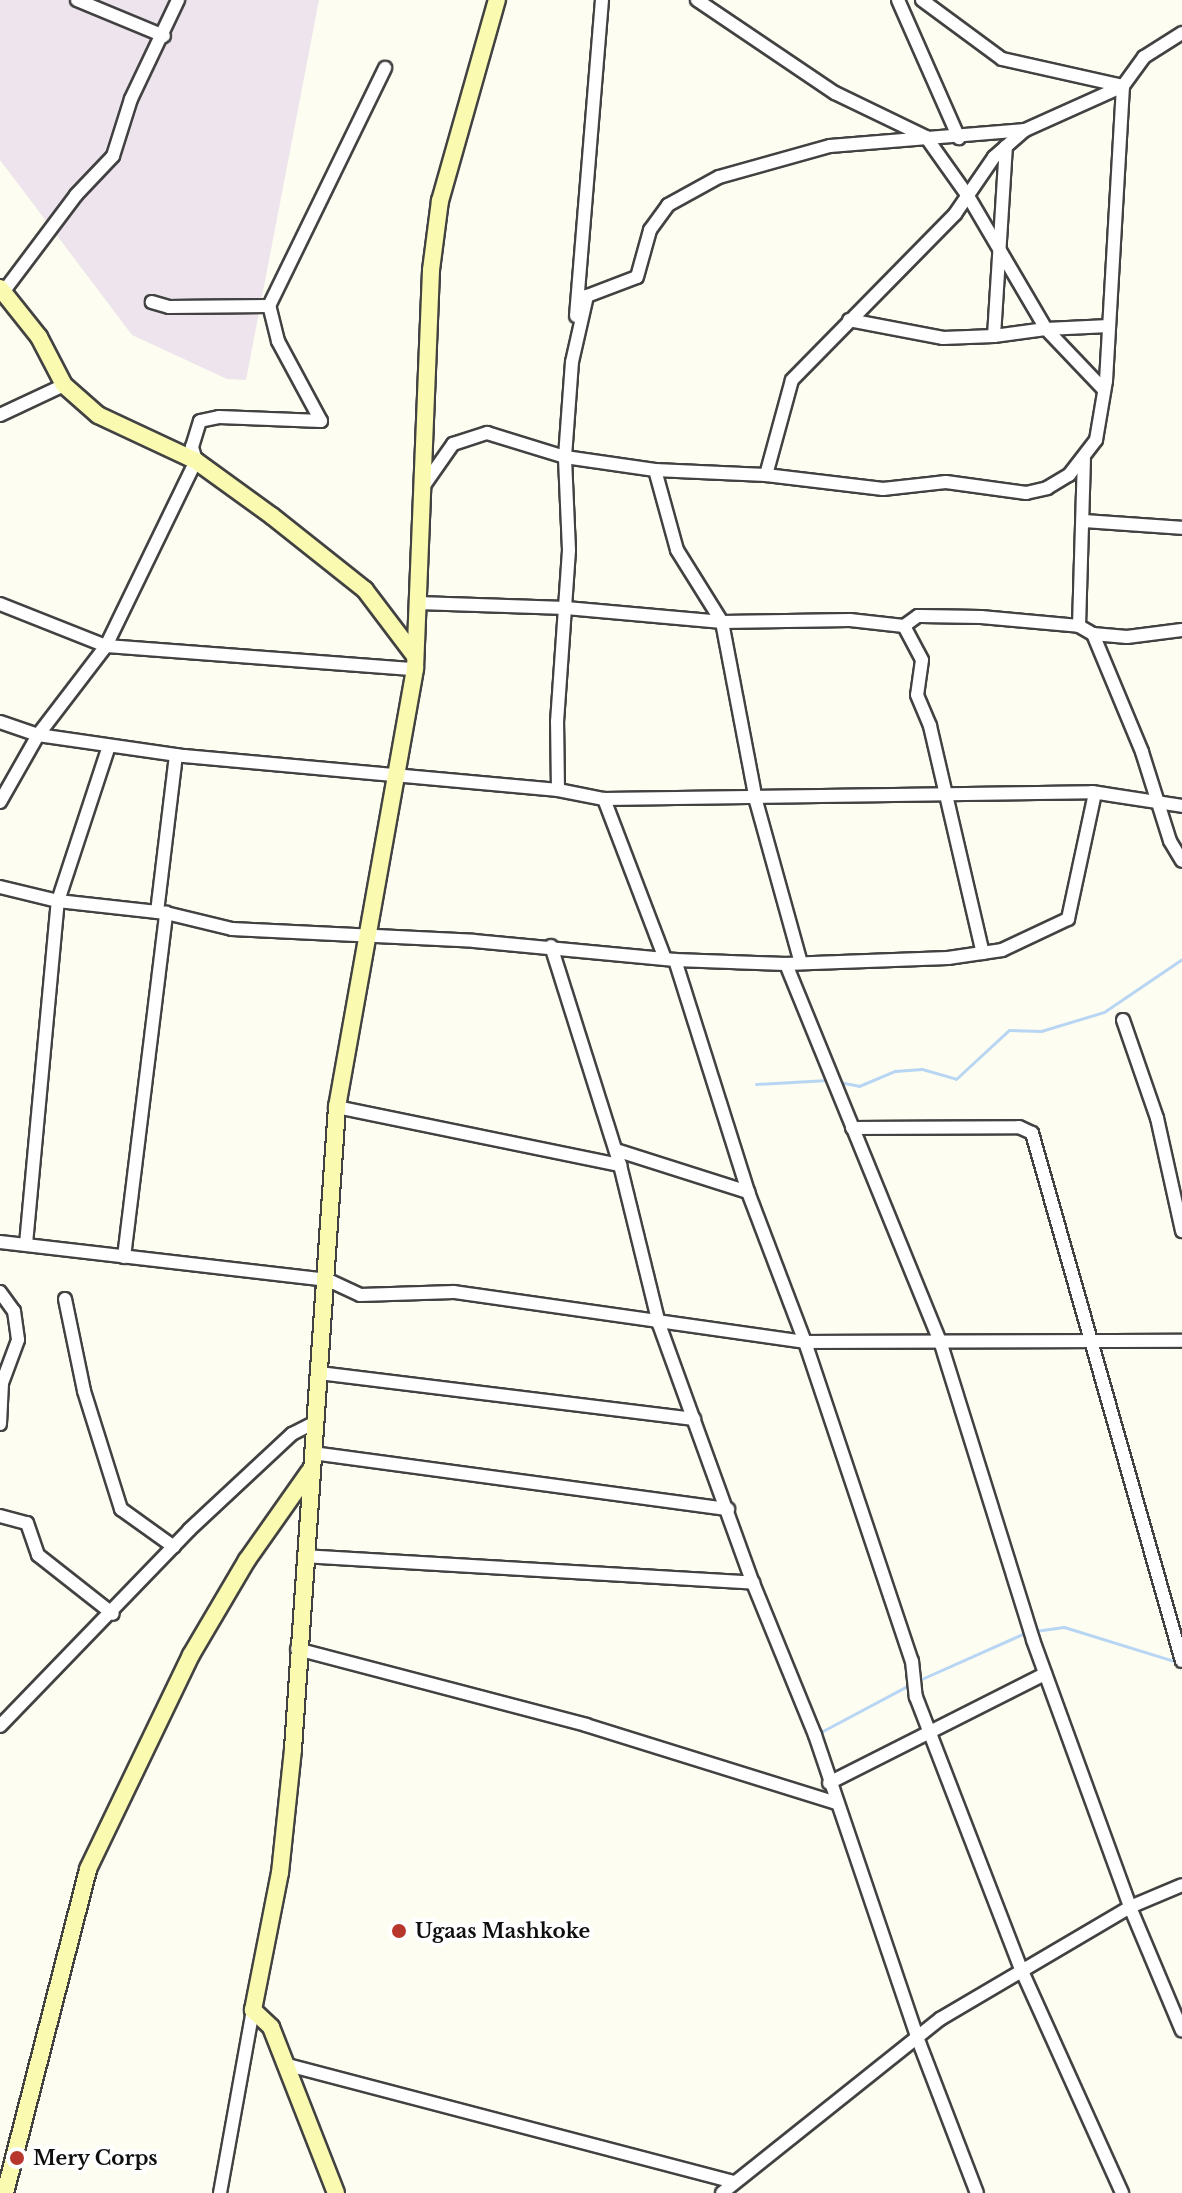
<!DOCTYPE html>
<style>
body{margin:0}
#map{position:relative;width:1182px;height:2193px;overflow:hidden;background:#fefdf1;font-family:"Libre Baskerville",serif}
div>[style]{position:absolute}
.industrial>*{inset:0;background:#ede4ed}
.stream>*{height:3px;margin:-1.5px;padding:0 1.5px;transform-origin:1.5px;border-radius:1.5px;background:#b8d6f3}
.roads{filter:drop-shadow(2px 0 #424242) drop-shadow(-2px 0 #424242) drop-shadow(0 2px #424242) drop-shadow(0 -2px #424242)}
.street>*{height:12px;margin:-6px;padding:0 6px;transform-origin:6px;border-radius:6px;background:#fff}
.secondary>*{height:16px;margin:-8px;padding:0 8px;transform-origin:8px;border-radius:8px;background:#fafbb0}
.dots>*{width:22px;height:22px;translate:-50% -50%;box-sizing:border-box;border:4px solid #fff;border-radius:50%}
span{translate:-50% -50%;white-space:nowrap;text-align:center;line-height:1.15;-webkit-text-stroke:8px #fff;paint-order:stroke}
.poi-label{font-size:20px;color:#0f0f0f;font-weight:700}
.left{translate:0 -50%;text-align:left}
</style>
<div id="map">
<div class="industrial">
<div style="clip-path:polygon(0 0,319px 0,246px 380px,227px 379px,132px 335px,0 160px)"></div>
</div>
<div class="stream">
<div style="left:839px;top:1082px;width:20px;rotate:11deg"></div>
<div style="left:859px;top:1086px;width:39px;rotate:-23deg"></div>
<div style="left:895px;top:1071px;width:27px;rotate:-4deg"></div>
<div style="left:922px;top:1069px;width:35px;rotate:16deg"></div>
<div style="left:956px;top:1079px;width:72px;rotate:-42.8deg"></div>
<div style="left:1009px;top:1030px;width:32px;rotate:2deg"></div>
<div style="left:1041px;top:1031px;width:66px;rotate:-16.8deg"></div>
<div style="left:1104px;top:1012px;width:94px;rotate:-34.2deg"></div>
<div style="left:756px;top:1084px;width:72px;rotate:-3.2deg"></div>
<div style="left:1035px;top:1631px;width:29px;rotate:-8deg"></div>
<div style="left:1064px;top:1627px;width:118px;rotate:17.2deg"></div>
<div style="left:917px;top:1681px;width:120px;rotate:-24deg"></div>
<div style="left:819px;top:1733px;width:104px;rotate:-28deg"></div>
</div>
<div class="roads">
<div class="street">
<div style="left:77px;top:0;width:94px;rotate:22.5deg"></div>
<div style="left:697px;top:0;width:166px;rotate:34deg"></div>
<div style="left:835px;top:93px;width:101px;rotate:25.8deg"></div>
<div style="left:926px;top:137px;width:72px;rotate:54.6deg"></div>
<div style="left:968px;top:196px;width:154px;rotate:59.6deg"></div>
<div style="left:1046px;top:329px;width:63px;rotate:-2.7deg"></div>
<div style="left:898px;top:0;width:151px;rotate:66.2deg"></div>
<div style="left:922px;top:0;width:99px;rotate:36.4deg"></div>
<div style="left:1002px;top:59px;width:124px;rotate:12.6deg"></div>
<div style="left:4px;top:291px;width:120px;rotate:-53.1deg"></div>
<div style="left:76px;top:195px;width:54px;rotate:-46.5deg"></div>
<div style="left:113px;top:156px;width:60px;rotate:-72.5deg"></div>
<div style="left:131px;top:99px;width:110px;rotate:-64.6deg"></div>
<div style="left:269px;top:306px;width:265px;rotate:-64deg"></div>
<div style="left:576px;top:316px;width:317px;rotate:-85.3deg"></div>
<div style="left:849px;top:320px;width:96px;rotate:10.8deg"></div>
<div style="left:943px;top:338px;width:51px;rotate:-2.2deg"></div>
<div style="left:994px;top:336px;width:190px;rotate:-86.4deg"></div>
<div style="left:994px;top:336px;width:52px;rotate:-7.7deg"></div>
<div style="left:1046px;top:329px;width:84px;rotate:46.4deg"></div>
<div style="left:0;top:415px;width:71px;rotate:-25.1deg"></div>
<div style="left:655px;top:470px;width:83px;rotate:74.6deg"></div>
<div style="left:677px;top:550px;width:85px;rotate:58deg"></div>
<div style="left:722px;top:622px;width:182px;rotate:79.2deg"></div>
<div style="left:756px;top:801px;width:168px;rotate:74.5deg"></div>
<div style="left:766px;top:475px;width:98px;rotate:-74.7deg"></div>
<div style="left:792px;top:380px;width:233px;rotate:-45.5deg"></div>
<div style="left:955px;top:214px;width:69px;rotate:-55.6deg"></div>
<div style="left:994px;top:157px;width:41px;rotate:-41.1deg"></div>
<div style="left:1025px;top:130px;width:107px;rotate:-24.2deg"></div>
<div style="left:425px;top:484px;width:49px;rotate:-55deg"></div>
<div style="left:453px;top:444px;width:36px;rotate:-18deg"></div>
<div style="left:487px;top:433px;width:82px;rotate:17.1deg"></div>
<div style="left:565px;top:457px;width:91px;rotate:8.2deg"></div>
<div style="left:655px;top:470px;width:111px;rotate:2.6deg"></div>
<div style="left:766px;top:475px;width:118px;rotate:6.8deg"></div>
<div style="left:883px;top:489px;width:63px;rotate:-6.3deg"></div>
<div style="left:946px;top:482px;width:81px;rotate:7.8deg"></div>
<div style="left:1026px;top:493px;width:22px;rotate:-13deg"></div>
<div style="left:1047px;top:488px;width:26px;rotate:-31deg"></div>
<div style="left:1069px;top:475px;width:44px;rotate:-52.4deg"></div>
<div style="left:1096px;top:440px;width:60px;rotate:-80.4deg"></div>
<div style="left:1106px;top:381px;width:295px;rotate:-86.7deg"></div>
<div style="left:1123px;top:86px;width:36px;rotate:-54deg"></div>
<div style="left:1144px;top:57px;width:45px;rotate:-32.3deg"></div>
<div style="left:1083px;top:521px;width:99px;rotate:4deg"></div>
<div style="left:418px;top:603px;width:148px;rotate:1.9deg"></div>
<div style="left:566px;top:608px;width:157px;rotate:5.1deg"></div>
<div style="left:722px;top:622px;width:128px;rotate:-0.9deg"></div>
<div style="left:850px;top:620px;width:54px;rotate:6.3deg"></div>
<div style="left:904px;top:626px;width:17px;rotate:-36deg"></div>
<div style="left:918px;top:616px;width:63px;rotate:0.9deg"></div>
<div style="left:981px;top:617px;width:98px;rotate:5.2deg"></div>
<div style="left:1079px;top:626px;width:16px;rotate:30deg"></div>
<div style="left:1093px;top:634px;width:34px;rotate:5deg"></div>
<div style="left:1127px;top:637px;width:55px;rotate:-7.3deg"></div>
<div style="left:0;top:604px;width:114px;rotate:21.6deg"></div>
<div style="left:106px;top:646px;width:310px;rotate:4.3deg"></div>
<div style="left:904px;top:626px;width:38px;rotate:62deg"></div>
<div style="left:922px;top:660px;width:35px;rotate:98deg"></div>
<div style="left:917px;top:695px;width:34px;rotate:67deg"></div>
<div style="left:930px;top:726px;width:233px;rotate:76.9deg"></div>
<div style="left:1079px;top:626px;width:167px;rotate:-88.3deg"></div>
<div style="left:1093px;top:634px;width:128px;rotate:67.4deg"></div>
<div style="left:1142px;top:752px;width:93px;rotate:72.5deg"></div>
<div style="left:1170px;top:841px;width:23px;rotate:59deg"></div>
<div style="left:0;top:722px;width:40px;rotate:18.9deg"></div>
<div style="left:38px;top:735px;width:148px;rotate:8.2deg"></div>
<div style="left:184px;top:756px;width:376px;rotate:5.2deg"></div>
<div style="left:558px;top:790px;width:47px;rotate:11.1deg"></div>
<div style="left:604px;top:799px;width:488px;rotate:-0.8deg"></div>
<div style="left:1092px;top:792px;width:91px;rotate:8.8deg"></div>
<div style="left:558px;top:790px;width:68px;rotate:-90.8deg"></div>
<div style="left:557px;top:722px;width:172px;rotate:-86deg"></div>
<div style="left:569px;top:550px;width:93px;rotate:-92.5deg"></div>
<div style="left:565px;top:457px;width:95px;rotate:-85.8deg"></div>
<div style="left:572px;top:362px;width:68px;rotate:-77.2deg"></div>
<div style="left:587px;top:296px;width:53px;rotate:-20.8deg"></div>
<div style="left:637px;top:277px;width:49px;rotate:-74.5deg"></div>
<div style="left:650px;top:230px;width:31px;rotate:-54deg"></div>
<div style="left:668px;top:205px;width:58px;rotate:-28.8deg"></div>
<div style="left:719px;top:177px;width:115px;rotate:-15.6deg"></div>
<div style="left:830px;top:146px;width:196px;rotate:-4.7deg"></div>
<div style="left:604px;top:799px;width:171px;rotate:69.1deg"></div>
<div style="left:0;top:802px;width:77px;rotate:-60.4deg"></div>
<div style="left:38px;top:735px;width:112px;rotate:-52.6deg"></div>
<div style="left:106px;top:646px;width:206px;rotate:-64.1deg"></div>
<div style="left:196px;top:461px;width:15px;rotate:-106deg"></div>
<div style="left:192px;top:447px;width:27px;rotate:-73deg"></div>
<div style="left:200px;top:421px;width:19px;rotate:-12deg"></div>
<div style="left:219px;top:417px;width:102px;rotate:2.2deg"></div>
<div style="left:321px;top:421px;width:91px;rotate:-118.3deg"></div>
<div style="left:278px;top:341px;width:36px;rotate:-104deg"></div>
<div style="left:269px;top:306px;width:100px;rotate:179.4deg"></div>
<div style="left:169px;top:307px;width:18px;rotate:-164deg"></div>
<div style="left:0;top:887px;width:60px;rotate:13.6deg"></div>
<div style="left:58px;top:901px;width:109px;rotate:6.3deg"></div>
<div style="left:166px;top:913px;width:68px;rotate:13.6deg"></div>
<div style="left:232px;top:929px;width:242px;rotate:2.8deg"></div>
<div style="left:474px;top:941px;width:202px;rotate:5.4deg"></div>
<div style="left:675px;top:960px;width:111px;rotate:2.1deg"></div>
<div style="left:786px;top:964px;width:162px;rotate:-2.1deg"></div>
<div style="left:948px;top:958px;width:55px;rotate:-8.4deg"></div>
<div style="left:1002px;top:950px;width:73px;rotate:-25.2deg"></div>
<div style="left:1068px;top:919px;width:129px;rotate:-77.9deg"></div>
<div style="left:157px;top:912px;width:158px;rotate:-83.1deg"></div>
<div style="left:551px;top:946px;width:230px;rotate:72.5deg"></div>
<div style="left:620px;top:1165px;width:164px;rotate:76.2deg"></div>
<div style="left:659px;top:1324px;width:276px;rotate:70.1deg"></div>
<div style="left:753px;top:1583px;width:164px;rotate:67.8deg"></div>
<div style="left:815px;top:1735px;width:319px;rotate:71.3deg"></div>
<div style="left:917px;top:2037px;width:167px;rotate:69deg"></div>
<div style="left:675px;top:960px;width:243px;rotate:72.5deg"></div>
<div style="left:748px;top:1192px;width:160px;rotate:69.2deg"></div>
<div style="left:805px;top:1342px;width:336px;rotate:71.5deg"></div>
<div style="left:912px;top:1661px;width:36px;rotate:84deg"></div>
<div style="left:916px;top:1697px;width:292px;rotate:68.9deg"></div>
<div style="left:1021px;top:1969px;width:246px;rotate:65.7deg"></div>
<div style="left:786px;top:964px;width:410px;rotate:67.8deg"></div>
<div style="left:941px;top:1344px;width:310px;rotate:72.7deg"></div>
<div style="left:1033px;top:1640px;width:284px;rotate:70deg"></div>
<div style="left:1130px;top:1907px;width:134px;rotate:67.2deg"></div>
<div style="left:1123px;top:1020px;width:104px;rotate:70.9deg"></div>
<div style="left:1157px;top:1118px;width:116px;rotate:77.5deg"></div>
<div style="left:337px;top:1107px;width:289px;rotate:11.6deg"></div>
<div style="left:852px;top:1128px;width:167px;rotate:-0.3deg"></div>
<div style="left:1019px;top:1127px;width:14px;rotate:25deg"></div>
<div style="left:1032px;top:1133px;width:549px;rotate:74.14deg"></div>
<div style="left:616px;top:1150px;width:139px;rotate:17.7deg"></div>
<div style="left:0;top:1242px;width:330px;rotate:6.6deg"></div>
<div style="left:328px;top:1280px;width:35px;rotate:25deg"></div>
<div style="left:360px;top:1295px;width:94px;rotate:-1.8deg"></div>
<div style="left:454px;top:1292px;width:355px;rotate:8.1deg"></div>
<div style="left:805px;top:1342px;width:377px;rotate:-0.2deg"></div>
<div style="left:26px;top:1244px;width:344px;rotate:-84.7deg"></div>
<div style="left:58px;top:901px;width:163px;rotate:-71.8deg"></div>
<div style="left:124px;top:1257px;width:347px;rotate:-83deg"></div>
<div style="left:0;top:1292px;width:24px;rotate:54deg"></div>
<div style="left:14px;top:1311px;width:29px;rotate:82deg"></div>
<div style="left:18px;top:1340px;width:46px;rotate:110.4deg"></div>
<div style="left:2px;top:1383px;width:41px;rotate:92.8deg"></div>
<div style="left:65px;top:1299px;width:94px;rotate:78.3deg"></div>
<div style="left:84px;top:1391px;width:124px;rotate:72.6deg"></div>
<div style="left:121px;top:1509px;width:65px;rotate:35.6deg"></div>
<div style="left:319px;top:1373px;width:378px;rotate:7deg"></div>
<div style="left:313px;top:1453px;width:419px;rotate:7.7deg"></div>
<div style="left:0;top:1516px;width:28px;rotate:15deg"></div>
<div style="left:27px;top:1523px;width:34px;rotate:71deg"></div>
<div style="left:38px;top:1555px;width:95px;rotate:38.2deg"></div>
<div style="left:304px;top:1556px;width:450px;rotate:3.4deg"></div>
<div style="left:297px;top:1649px;width:299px;rotate:14.7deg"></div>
<div style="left:586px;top:1725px;width:263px;rotate:17.3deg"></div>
<div style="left:0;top:1726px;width:272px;rotate:-46deg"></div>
<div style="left:189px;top:1530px;width:141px;rotate:-43deg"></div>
<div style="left:292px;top:1434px;width:27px;rotate:-27deg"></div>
<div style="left:829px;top:1783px;width:242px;rotate:-26.8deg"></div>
<div style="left:284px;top:2064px;width:465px;rotate:14.7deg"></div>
<div style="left:220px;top:2193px;width:186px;rotate:-79.8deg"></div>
<div style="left:722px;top:2193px;width:279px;rotate:-38.6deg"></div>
<div style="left:940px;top:2019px;width:221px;rotate:-30.5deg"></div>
<div style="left:1130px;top:1907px;width:56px;rotate:-22.9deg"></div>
</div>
<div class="secondary">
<div style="left:0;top:288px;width:63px;rotate:51.5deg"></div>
<div style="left:39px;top:337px;width:54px;rotate:62.5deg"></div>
<div style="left:64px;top:385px;width:45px;rotate:41.4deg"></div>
<div style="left:98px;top:415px;width:108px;rotate:25.1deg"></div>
<div style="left:196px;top:461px;width:94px;rotate:35.9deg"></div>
<div style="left:272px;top:516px;width:119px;rotate:38.5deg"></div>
<div style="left:365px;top:590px;width:83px;rotate:52.9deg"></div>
<div style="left:5px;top:2193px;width:334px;rotate:-75.6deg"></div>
<div style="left:88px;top:1869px;width:237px;rotate:-64.3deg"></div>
<div style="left:191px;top:1655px;width:110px;rotate:-59.5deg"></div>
<div style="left:247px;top:1560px;width:108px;rotate:-54.8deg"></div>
<div style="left:336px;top:2193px;width:178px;rotate:-111.4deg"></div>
<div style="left:271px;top:2027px;width:25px;rotate:-137deg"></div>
<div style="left:253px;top:2010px;width:140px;rotate:-78.9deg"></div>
<div style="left:280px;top:1873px;width:125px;rotate:-84deg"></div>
<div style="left:293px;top:1749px;width:644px;rotate:-86.08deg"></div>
<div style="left:337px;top:1107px;width:445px;rotate:-79.9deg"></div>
<div style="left:415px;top:669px;width:399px;rotate:-87.7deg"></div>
<div style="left:431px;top:270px;width:70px;rotate:-82.6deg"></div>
<div style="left:440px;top:201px;width:209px;rotate:-74.2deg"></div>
</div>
</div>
<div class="dots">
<div style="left:399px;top:1931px;background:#b8372d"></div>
<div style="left:17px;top:2158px;background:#b8372d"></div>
</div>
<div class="poi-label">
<span class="left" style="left:415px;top:1931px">Ugaas Mashkoke</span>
<span class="left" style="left:33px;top:2158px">Mery Corps</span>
</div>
</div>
